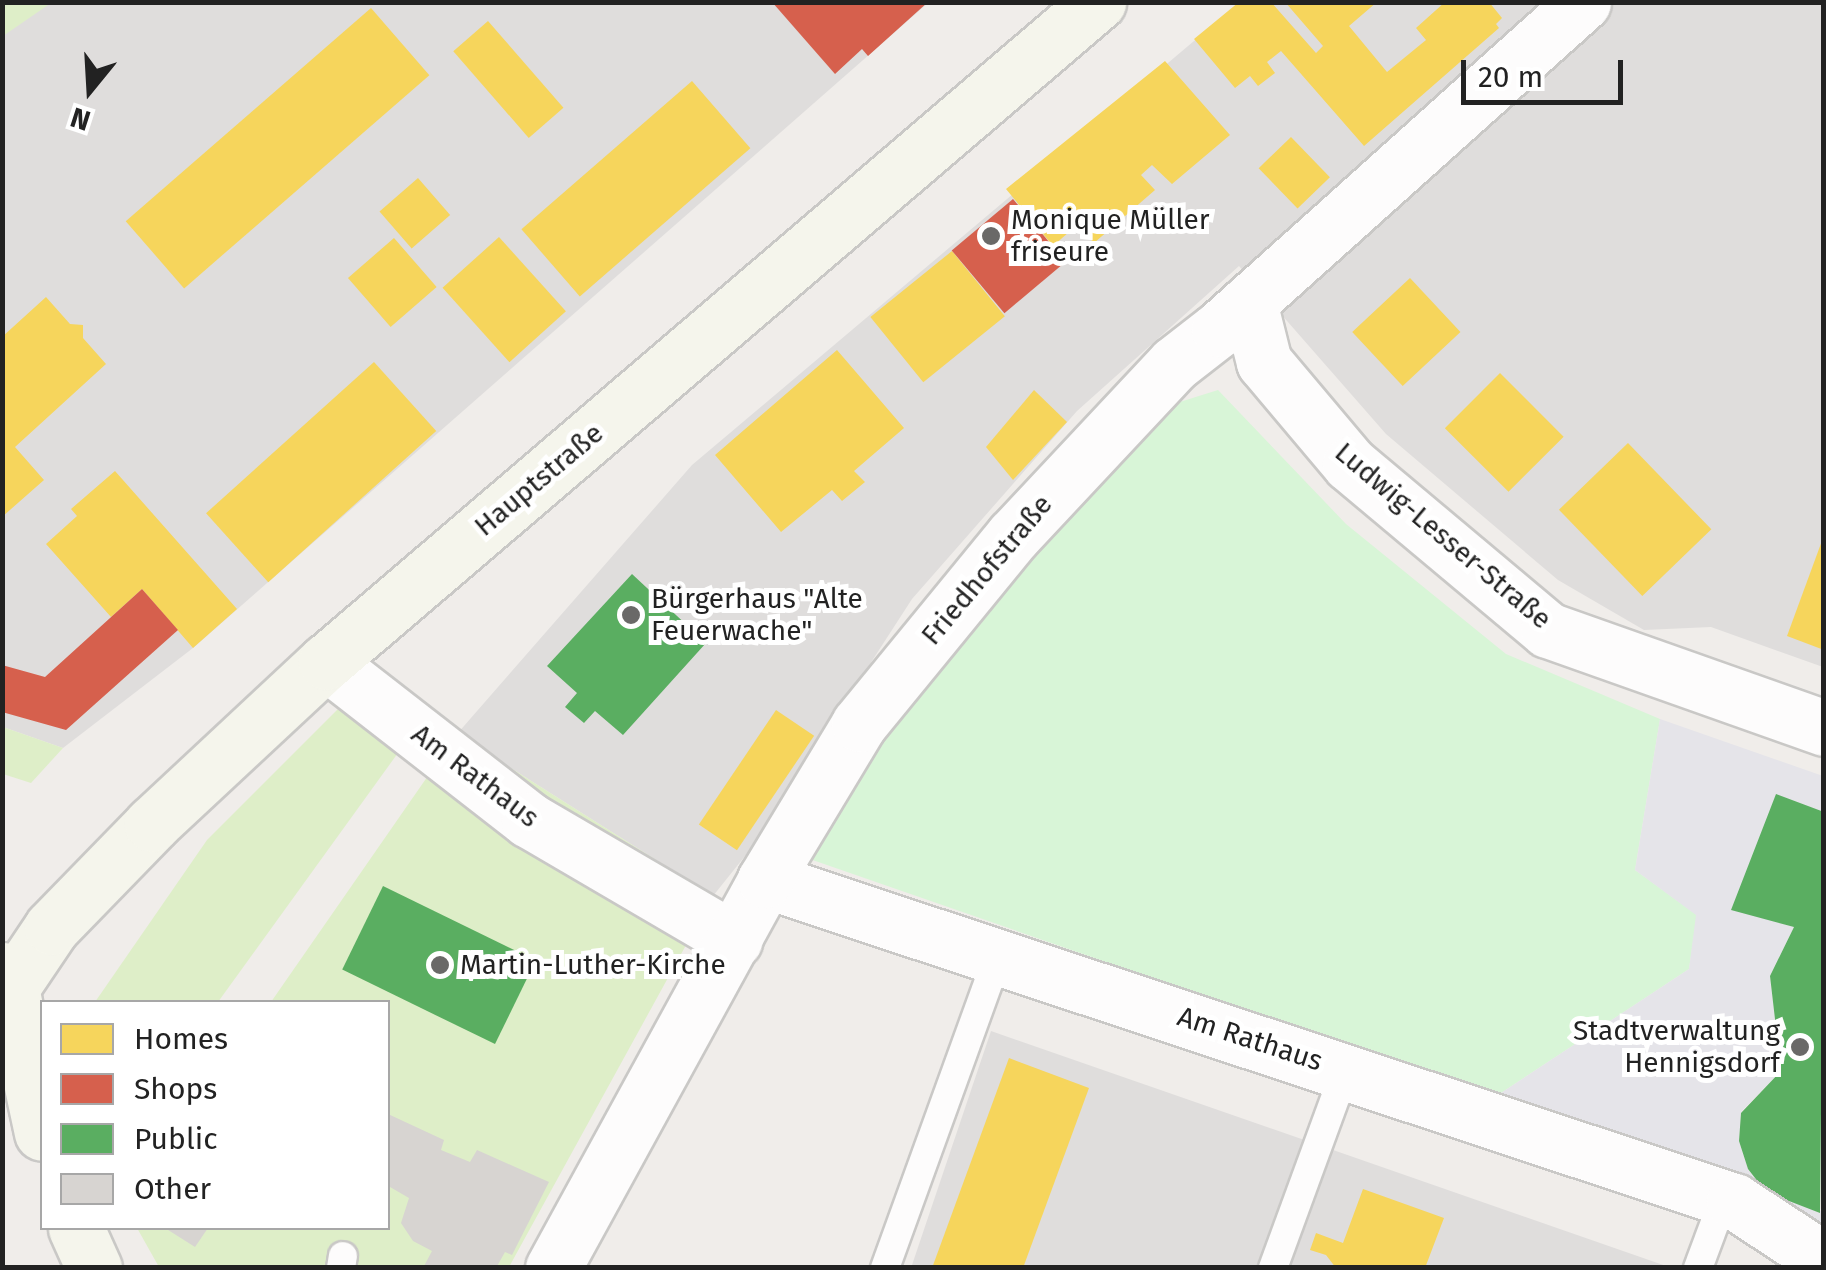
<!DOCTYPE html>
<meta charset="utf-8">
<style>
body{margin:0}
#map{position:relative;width:1826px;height:1270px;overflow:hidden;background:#f0edea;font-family:"Fira Sans",sans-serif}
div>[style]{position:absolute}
.residential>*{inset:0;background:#dfdddc}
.grass>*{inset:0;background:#deeec8}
.park>*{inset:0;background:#d8f5d7}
.plaza>*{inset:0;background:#e5e4e9}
.homes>*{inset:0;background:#f6d55c;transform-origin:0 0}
.shops>*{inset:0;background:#d6604d;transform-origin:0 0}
.public>*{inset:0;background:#5aae61;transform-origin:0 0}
.building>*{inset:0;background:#d7d4d1}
.roads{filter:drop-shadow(2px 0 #c9c8c6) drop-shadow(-2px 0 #c9c8c6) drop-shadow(0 2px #c9c8c6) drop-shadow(0 -2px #c9c8c6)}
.lane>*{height:28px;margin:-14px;padding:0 14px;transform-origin:14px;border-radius:14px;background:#fdfcfc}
.street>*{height:55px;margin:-27.5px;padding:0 27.5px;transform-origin:27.5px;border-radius:27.5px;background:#fdfcfc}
.secondary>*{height:55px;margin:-27.5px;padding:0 27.5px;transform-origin:27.5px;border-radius:27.5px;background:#f5f5ec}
.dots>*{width:28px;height:28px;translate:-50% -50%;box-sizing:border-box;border:5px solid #fff;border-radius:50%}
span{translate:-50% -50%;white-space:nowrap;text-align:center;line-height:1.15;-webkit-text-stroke:10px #fff;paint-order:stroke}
.poi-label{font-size:28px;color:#222}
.left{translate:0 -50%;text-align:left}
.right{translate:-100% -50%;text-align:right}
.street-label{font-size:28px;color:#222}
.frame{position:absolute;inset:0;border:5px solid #222;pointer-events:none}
.legend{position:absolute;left:40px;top:1000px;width:350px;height:230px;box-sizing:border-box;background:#fff;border:2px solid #a7a7a7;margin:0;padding:12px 18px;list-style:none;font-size:30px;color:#222}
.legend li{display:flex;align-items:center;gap:20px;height:50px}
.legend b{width:50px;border:2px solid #a7a7a7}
.north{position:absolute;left:40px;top:40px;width:100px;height:100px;-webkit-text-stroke:8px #fff;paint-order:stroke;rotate:198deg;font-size:28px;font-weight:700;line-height:40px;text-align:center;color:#222}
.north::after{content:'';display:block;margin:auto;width:35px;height:45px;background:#222;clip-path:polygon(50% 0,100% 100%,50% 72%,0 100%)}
.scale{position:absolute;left:1461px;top:60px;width:162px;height:45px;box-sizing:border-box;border:5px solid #222;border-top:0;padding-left:12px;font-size:30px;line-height:35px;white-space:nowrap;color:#222;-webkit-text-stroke:8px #fff;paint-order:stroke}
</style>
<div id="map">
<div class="residential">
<div style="clip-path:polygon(51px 2px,928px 3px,193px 648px,63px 748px,3px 727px,2px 36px)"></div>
<div style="clip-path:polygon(1239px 3px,1823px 3px,1823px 667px,1711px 627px,1644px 630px,1558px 580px,1386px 434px,1239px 266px,1077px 411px,912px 599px,749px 851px,713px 896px,457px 734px,692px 465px)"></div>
<div style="clip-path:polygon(991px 1031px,1669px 1267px,911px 1268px)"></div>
</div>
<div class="grass">
<div style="clip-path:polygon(2px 3px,3px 2px,51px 3px,3px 36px)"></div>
<div style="clip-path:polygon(340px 707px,403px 746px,218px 1002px,95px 1002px,207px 840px)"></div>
<div style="clip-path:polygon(3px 727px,63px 748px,31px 783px,3px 774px)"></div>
<div style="clip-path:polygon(457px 734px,713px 896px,509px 1267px,159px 1267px,137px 1228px,388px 1228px,388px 1002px,271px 1002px)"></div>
</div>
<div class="park">
<div style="clip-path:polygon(1218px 390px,1346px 524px,1506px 654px,1660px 719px,1635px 870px,1697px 915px,1689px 969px,1495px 1097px,801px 856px,956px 629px,1151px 411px)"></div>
</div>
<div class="plaza">
<div style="clip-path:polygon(1660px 719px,1823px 776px,1823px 812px,1776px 795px,1732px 909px,1794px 927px,1770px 976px,1781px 1071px,1741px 1112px,1739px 1141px,1748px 1169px,1766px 1192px,1823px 1212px,1823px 1267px,1495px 1097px,1689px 969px,1696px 915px,1635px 870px)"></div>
</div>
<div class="homes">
<div style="clip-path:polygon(1239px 2px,1271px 2px,1316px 53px,1323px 46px,1285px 2px,1377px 2px,1349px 26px,1387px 72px,1426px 40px,1416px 28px,1445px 2px,1489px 2px,1502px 18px,1496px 24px,1499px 28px,1364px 146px,1281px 51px,1267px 62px,1275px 73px,1258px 86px,1250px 76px,1235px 88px,1194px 39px)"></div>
<div style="left:371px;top:8px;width:89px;height:325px;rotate:49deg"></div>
<div style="left:488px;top:21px;width:115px;height:46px;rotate:49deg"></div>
<div style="clip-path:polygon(1165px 61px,1230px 135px,1172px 184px,1152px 165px,1141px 175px,1155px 190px,1094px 243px,1077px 225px,1053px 246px,1006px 189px)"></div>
<div style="left:692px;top:81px;width:89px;height:226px;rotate:49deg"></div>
<div style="left:1291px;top:137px;width:56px;height:45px;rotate:46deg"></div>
<div style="left:418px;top:178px;width:49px;height:51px;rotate:49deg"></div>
<div style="left:499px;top:237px;width:100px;height:76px;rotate:48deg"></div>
<div style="left:394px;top:238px;width:65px;height:61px;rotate:49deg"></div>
<div style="left:952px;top:251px;width:84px;height:105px;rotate:51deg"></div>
<div style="left:1410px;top:278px;width:74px;height:79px;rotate:47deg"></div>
<div style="clip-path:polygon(46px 297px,70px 324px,83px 325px,83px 338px,106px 364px,15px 447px,44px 480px,2px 517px,2px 337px)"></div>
<div style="clip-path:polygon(837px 350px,904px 428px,854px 471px,865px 482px,842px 501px,832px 490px,781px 532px,715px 455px)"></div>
<div style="left:374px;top:362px;width:93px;height:226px;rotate:48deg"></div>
<div style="left:1500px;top:373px;width:90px;height:78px;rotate:45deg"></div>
<div style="clip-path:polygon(1034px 390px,1067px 422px,1013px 480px,986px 447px)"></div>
<div style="left:1628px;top:443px;width:120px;height:96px;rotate:46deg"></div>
<div style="clip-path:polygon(115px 471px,237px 609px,193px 648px,142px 589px,111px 617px,46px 544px,77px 516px,71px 509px)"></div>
<div style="clip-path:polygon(1823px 538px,1824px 538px,1824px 650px,1787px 636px)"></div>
<div style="left:776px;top:710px;width:46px;height:138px;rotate:34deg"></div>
<div style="clip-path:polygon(1009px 1058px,1089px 1088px,1023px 1268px,932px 1268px)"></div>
<div style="clip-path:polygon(1363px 1189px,1444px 1218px,1425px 1268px,1336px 1268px,1326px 1255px,1310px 1250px,1316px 1233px,1343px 1243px)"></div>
</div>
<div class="shops">
<div style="clip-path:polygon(772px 2px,928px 2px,868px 56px,862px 49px,835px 74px)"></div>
<div style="left:1013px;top:199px;width:82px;height:80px;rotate:50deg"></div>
<div style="clip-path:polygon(142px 589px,178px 630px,66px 730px,2px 712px,2px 665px,45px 677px)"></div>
</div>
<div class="public">
<div style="clip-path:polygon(632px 574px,706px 643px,623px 735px,595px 711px,584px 723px,565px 707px,577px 693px,547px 666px)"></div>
<div style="clip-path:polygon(1776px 794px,1824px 812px,1820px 1213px,1766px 1192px,1748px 1169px,1739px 1141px,1741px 1113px,1781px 1071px,1770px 976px,1794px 927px,1731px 910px)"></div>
<div style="left:383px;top:886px;width:170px;height:93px;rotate:26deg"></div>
</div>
<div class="building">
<div style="clip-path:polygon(388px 1114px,444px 1140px,441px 1150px,470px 1162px,477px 1150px,549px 1182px,512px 1255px,505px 1252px,496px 1268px,423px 1268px,432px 1251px,413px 1241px,401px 1223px,409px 1198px,390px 1187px,388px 1193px)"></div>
<div style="clip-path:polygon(165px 1228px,208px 1228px,195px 1247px)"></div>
</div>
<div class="roads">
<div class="lane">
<div style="left:341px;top:1268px;width:12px;rotate:-81deg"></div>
<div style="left:885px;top:1268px;width:333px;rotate:-70.1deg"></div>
<div style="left:1273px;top:1268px;width:210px;rotate:-69.9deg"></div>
<div style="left:1698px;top:1268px;width:75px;rotate:-69.6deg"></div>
</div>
<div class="street">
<div style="left:1249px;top:302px;width:62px;rotate:76deg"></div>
<div style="left:1264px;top:362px;width:133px;rotate:49.9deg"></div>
<div style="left:1350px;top:464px;width:258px;rotate:40deg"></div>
<div style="left:1548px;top:630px;width:293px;rotate:19.5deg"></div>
<div style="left:326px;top:662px;width:257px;rotate:37.9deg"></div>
<div style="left:529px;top:820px;width:238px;rotate:30.3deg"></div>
<div style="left:765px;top:880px;width:1021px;rotate:18.33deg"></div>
<div style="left:1734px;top:1201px;width:108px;rotate:33.2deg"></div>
<div style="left:553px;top:1268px;width:442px;rotate:-61.3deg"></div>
<div style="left:765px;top:880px;width:182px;rotate:-58.9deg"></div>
<div style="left:859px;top:724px;width:243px;rotate:-50.7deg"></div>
<div style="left:1013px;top:536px;width:236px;rotate:-46.9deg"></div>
<div style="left:1174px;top:364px;width:57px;rotate:-37.9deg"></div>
<div style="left:1219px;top:329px;width:489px;rotate:-41.9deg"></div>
</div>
<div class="secondary">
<div style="left:2px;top:970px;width:20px;rotate:63deg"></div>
<div style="left:11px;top:988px;width:148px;rotate:77.9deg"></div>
<div style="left:11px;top:988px;width:73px;rotate:-56.1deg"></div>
<div style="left:52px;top:927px;width:144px;rotate:-45.8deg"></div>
<div style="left:152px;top:824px;width:238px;rotate:-43deg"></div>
<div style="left:326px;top:662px;width:1016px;rotate:-40.53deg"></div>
<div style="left:76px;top:1228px;width:44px;rotate:65.8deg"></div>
</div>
</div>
<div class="dots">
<div style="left:991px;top:236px;background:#6a6968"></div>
<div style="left:631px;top:615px;background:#6a6968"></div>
<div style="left:440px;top:965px;background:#6a6968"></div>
<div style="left:1800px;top:1047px;background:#6a6968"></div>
</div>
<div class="poi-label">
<span class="left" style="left:1011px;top:236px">Monique Müller<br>friseure</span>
<span class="left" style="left:651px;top:615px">Bürgerhaus "Alte<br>Feuerwache"</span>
<span class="left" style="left:460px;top:965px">Martin-Luther-Kirche</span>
<span class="right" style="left:1780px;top:1047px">Stadtverwaltung<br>Hennigsdorf</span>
</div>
<div class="street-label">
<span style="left:539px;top:480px;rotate:-40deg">Hauptstraße</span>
<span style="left:1443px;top:536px;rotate:40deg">Ludwig-Lesser-Straße</span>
<span style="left:987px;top:570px;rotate:-50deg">Friedhofstraße</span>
<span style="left:475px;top:776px;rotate:37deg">Am Rathaus</span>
<span style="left:1250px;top:1039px;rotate:18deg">Am Rathaus</span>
</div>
<div class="frame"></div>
<ul class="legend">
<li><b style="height:28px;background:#f6d55c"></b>Homes</li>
<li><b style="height:28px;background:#d6604d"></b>Shops</li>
<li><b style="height:28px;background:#5aae61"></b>Public</li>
<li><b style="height:28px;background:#d7d4d1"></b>Other</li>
</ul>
<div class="north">N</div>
<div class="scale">20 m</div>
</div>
